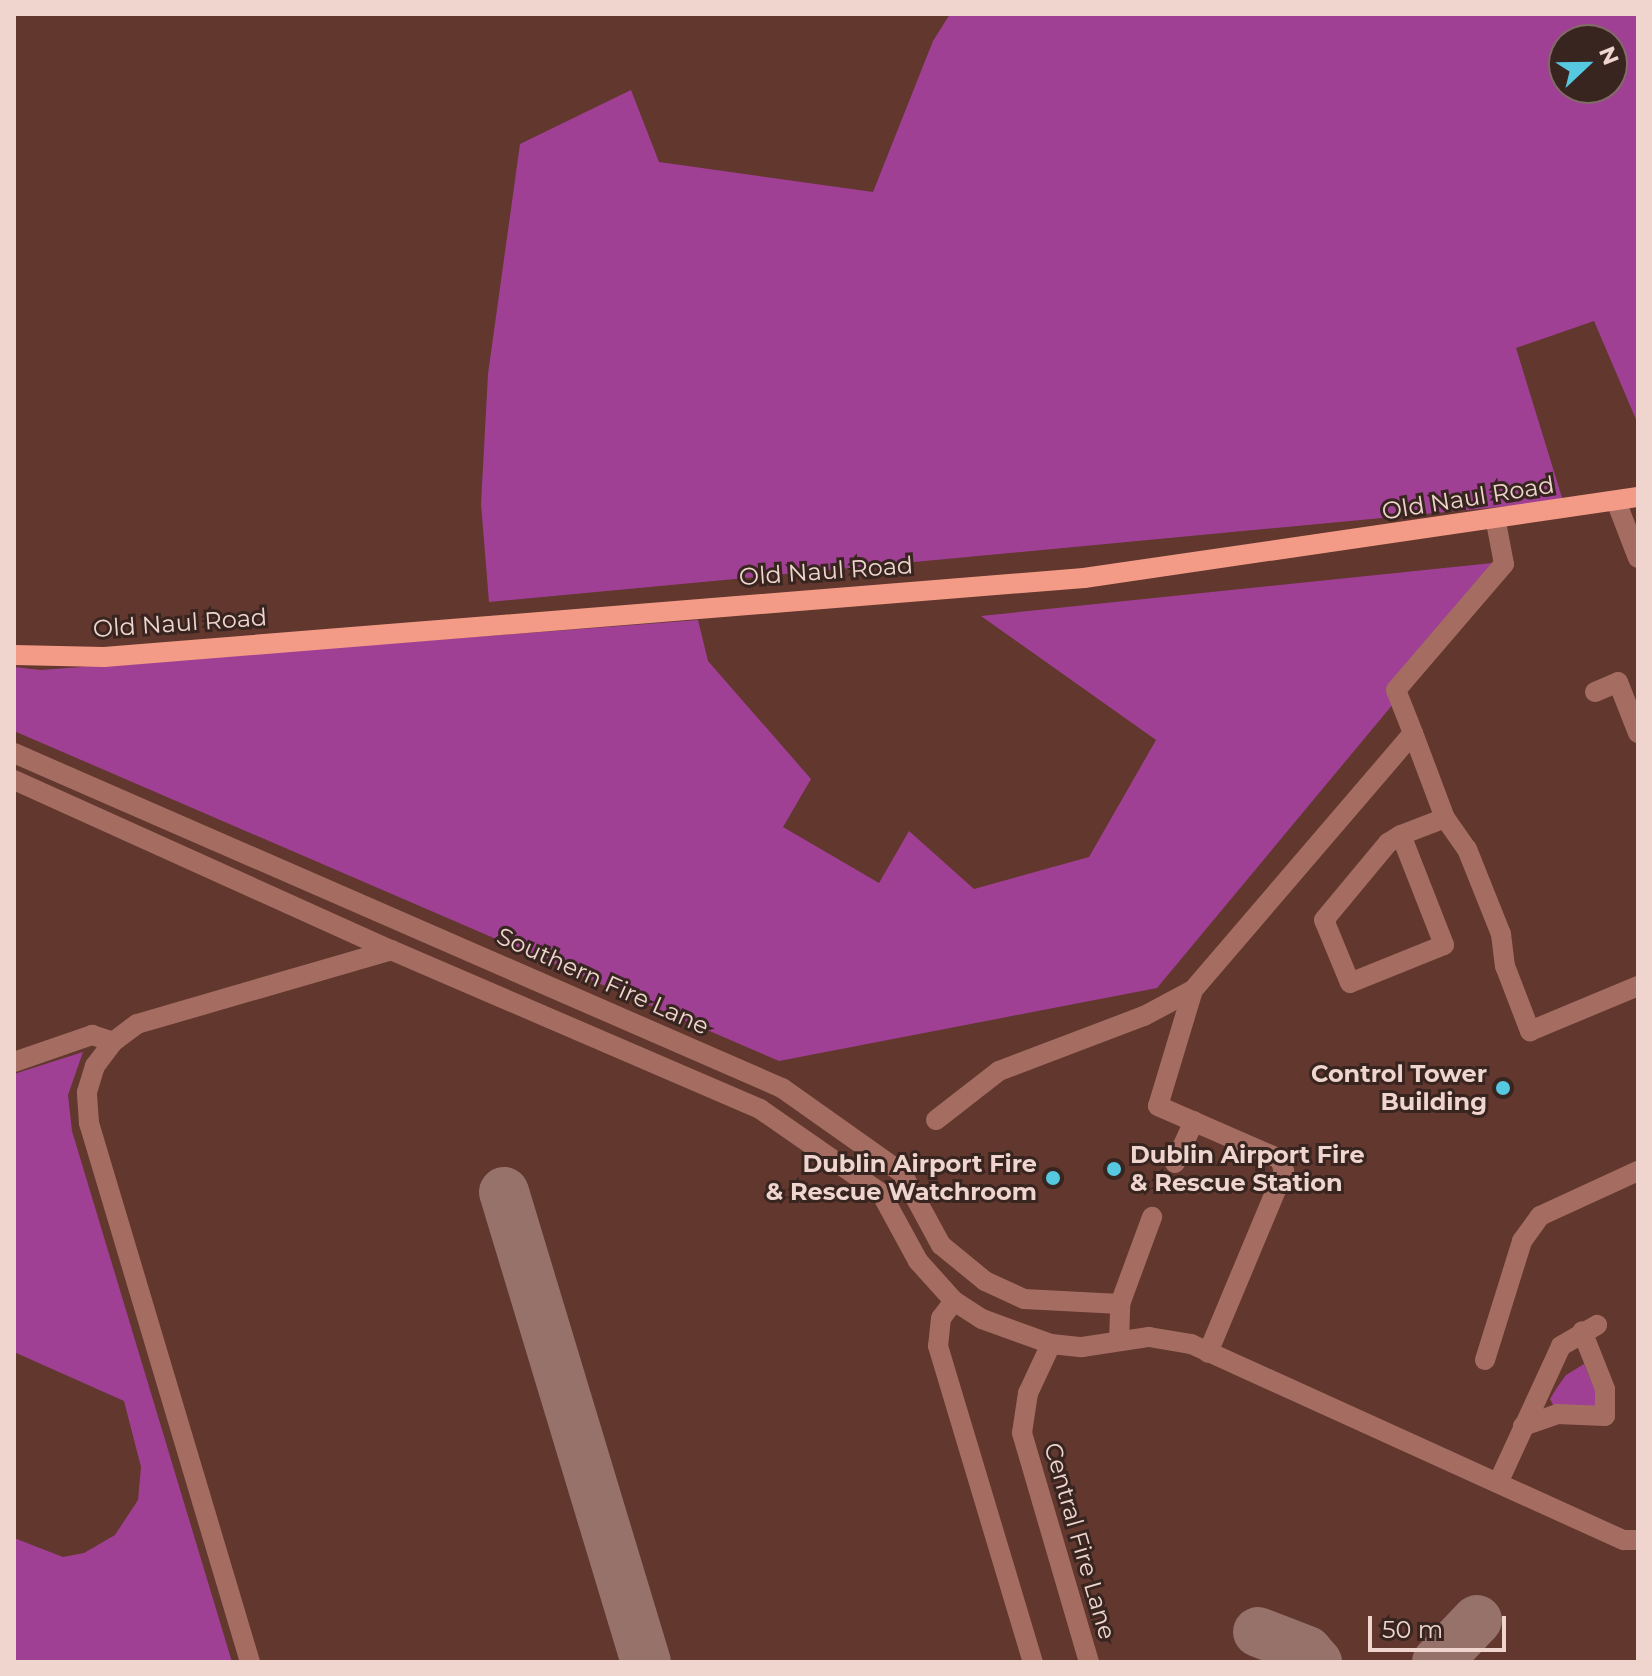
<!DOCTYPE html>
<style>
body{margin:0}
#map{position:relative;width:1652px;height:1676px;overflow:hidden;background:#61372e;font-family:Montserrat,sans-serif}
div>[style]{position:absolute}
.green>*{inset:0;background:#a04094}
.taxiway>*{height:50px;margin:-25px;padding:0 25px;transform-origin:25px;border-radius:25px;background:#96726a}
.minor>*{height:20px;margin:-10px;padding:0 10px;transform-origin:10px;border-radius:10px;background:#a56d61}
.major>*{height:20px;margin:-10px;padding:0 10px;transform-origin:10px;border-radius:10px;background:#f49b87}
.dots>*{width:22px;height:22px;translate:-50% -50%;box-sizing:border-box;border:4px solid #382520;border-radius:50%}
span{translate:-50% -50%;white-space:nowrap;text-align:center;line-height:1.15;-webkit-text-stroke:6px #382520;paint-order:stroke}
.street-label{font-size:24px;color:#f0d5cf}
.poi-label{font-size:24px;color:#f0d5cf;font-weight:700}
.right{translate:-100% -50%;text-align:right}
.left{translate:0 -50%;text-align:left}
.frame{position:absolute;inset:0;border:16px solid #f0d5cf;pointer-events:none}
.north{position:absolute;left:1548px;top:24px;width:80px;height:80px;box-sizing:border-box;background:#382520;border:2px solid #826b66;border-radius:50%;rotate:68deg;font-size:22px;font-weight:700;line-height:32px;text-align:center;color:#f0d5cf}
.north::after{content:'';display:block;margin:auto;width:28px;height:36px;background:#56c9e0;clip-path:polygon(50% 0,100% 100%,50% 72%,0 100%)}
.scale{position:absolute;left:1368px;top:1616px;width:138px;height:36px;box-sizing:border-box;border:4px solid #f0d5cf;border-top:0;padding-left:10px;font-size:24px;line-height:28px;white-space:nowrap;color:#f0d5cf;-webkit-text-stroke:6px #382520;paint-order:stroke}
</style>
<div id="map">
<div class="green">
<div style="clip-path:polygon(evenodd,950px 14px,1638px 14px,1638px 424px,1594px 321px,1516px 348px,1563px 501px,489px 602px,481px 504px,488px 374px,520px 144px,631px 90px,659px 162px,873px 192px,933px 41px,950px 14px,1564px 40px,1612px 40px,1612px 88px,1564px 88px,1564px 40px)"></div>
<div style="clip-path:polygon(1512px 561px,1157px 988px,779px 1061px,14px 731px,14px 667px,41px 670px,698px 620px,708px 661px,811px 779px,783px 827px,879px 883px,909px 831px,974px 889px,1089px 857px,1156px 740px,981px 616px)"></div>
<div style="clip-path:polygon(83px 1052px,68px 1095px,72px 1131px,232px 1662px,14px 1662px,14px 1538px,63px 1557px,84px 1553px,115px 1535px,138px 1500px,141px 1467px,124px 1401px,14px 1352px,14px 1074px)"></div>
<div style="clip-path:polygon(1584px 1364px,1597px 1395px,1595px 1409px,1555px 1409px,1550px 1399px,1556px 1389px,1566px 1375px)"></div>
</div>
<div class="taxiway">
<div style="left:504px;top:1192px;width:491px;rotate:73.2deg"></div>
<div style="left:1258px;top:1632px;width:53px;rotate:21.2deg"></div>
<div style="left:1307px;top:1651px;width:15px;rotate:48deg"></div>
<div style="left:1437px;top:1662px;width:58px;rotate:-46.4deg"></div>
</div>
<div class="minor">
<div style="left:1616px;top:501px;width:61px;rotate:68.9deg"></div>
<div style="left:1595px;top:692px;width:25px;rotate:-23deg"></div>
<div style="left:1618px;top:682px;width:55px;rotate:68.6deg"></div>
<div style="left:1413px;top:733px;width:91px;rotate:69.4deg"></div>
<div style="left:1445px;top:818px;width:38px;rotate:55deg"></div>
<div style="left:1467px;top:849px;width:92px;rotate:68.2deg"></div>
<div style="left:1501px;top:934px;width:32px;rotate:83deg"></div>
<div style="left:1505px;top:966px;width:70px;rotate:69deg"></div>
<div style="left:1530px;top:1031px;width:117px;rotate:-22.6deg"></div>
<div style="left:14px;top:753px;width:838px;rotate:23.57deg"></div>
<div style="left:782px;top:1088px;width:147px;rotate:35.3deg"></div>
<div style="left:902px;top:1173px;width:82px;rotate:61.6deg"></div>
<div style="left:941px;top:1245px;width:57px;rotate:39.3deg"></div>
<div style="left:985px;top:1281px;width:43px;rotate:24.8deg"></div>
<div style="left:1024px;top:1299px;width:96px;rotate:3deg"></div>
<div style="left:14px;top:780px;width:414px;rotate:24.3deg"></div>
<div style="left:1401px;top:835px;width:118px;rotate:68.6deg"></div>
<div style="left:1444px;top:945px;width:101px;rotate:158deg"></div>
<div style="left:1350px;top:983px;width:68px;rotate:-112.4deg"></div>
<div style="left:1324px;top:920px;width:100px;rotate:-50.3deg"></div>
<div style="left:1388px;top:843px;width:15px;rotate:-32deg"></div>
<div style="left:1401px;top:835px;width:47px;rotate:-21.1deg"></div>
<div style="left:1193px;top:990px;width:338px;rotate:-49.4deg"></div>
<div style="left:1413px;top:733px;width:46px;rotate:-111.6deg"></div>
<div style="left:1396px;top:690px;width:166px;rotate:-49.4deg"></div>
<div style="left:1504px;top:564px;width:43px;rotate:-100.8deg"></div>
<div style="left:14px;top:1062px;width:83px;rotate:-19.1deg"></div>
<div style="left:92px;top:1035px;width:22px;rotate:18deg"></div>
<div style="left:936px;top:1120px;width:80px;rotate:-37.9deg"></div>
<div style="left:999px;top:1071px;width:155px;rotate:-20.8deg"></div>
<div style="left:1144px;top:1016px;width:55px;rotate:-28deg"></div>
<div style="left:1193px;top:990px;width:121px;rotate:106.8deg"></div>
<div style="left:1158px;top:1106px;width:133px;rotate:23.5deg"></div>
<div style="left:1280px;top:1159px;width:13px;rotate:72deg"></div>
<div style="left:1284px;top:1171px;width:197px;rotate:112.7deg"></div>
<div style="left:1175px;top:1163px;width:46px;rotate:-65.7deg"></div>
<div style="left:954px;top:1301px;width:21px;rotate:127deg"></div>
<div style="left:941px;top:1318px;width:28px;rotate:96deg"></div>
<div style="left:938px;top:1346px;width:330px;rotate:73.3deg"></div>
<div style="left:1119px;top:1341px;width:37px;rotate:-88deg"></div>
<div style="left:1120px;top:1304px;width:93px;rotate:-69.8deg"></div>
<div style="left:1051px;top:1344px;width:54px;rotate:115.1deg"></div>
<div style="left:1028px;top:1393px;width:40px;rotate:98.5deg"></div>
<div style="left:1022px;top:1433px;width:239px;rotate:73.7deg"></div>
<div style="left:1485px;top:1360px;width:125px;rotate:-72.7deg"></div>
<div style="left:1522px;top:1241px;width:31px;rotate:-54deg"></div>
<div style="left:1540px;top:1216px;width:108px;rotate:-24.7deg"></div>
<div style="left:1523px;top:1426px;width:36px;rotate:-19deg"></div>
<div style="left:1557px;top:1414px;width:48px;rotate:2.4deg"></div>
<div style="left:1605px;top:1416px;width:27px;rotate:-90deg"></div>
<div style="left:1605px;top:1389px;width:62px;rotate:-111.6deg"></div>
<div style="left:1498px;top:1483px;width:151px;rotate:-65.3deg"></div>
<div style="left:1561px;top:1346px;width:42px;rotate:-30.3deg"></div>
<div style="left:250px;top:1662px;width:563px;rotate:-106.63deg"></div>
<div style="left:89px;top:1123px;width:31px;rotate:-94deg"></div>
<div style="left:87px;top:1092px;width:27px;rotate:-73deg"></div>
<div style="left:95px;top:1066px;width:30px;rotate:-53deg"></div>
<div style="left:113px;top:1042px;width:30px;rotate:-37deg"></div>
<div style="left:137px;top:1024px;width:265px;rotate:-16.2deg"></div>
<div style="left:391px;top:950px;width:402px;rotate:23.3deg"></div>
<div style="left:760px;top:1109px;width:147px;rotate:34.8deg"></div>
<div style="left:881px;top:1193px;width:77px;rotate:61.4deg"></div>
<div style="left:918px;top:1261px;width:54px;rotate:48deg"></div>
<div style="left:954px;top:1301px;width:33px;rotate:33deg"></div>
<div style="left:982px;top:1319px;width:73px;rotate:19.9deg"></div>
<div style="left:1051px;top:1344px;width:31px;rotate:6deg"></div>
<div style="left:1082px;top:1347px;width:68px;rotate:-8.5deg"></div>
<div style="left:1149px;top:1337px;width:43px;rotate:9.5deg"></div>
<div style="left:1191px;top:1344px;width:475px;rotate:24.4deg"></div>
<div style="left:1624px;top:1540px;width:14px"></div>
</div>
<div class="major">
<div style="left:14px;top:655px;width:90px;rotate:1.3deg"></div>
<div style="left:104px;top:657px;width:983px;rotate:-4.61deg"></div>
<div style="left:1084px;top:578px;width:560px;rotate:-8.32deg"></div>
</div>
<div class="dots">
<div style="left:1503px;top:1088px;background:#56c9e0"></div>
<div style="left:1114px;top:1169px;background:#56c9e0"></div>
<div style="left:1053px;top:1178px;background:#56c9e0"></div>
</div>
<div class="street-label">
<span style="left:1468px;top:498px;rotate:-9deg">Old Naul Road</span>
<span style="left:826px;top:571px;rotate:-4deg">Old Naul Road</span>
<span style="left:180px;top:623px;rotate:-4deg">Old Naul Road</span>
<span style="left:603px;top:981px;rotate:24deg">Southern Fire Lane</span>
<span style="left:1080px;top:1541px;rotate:74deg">Central Fire Lane</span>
</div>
<div class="poi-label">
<span class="right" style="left:1487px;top:1088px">Control Tower<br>Building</span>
<span class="left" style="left:1130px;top:1169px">Dublin Airport Fire<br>&amp; Rescue Station</span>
<span class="right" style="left:1037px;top:1178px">Dublin Airport Fire<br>&amp; Rescue Watchroom</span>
</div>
<div class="frame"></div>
<div class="north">N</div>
<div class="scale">50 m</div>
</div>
